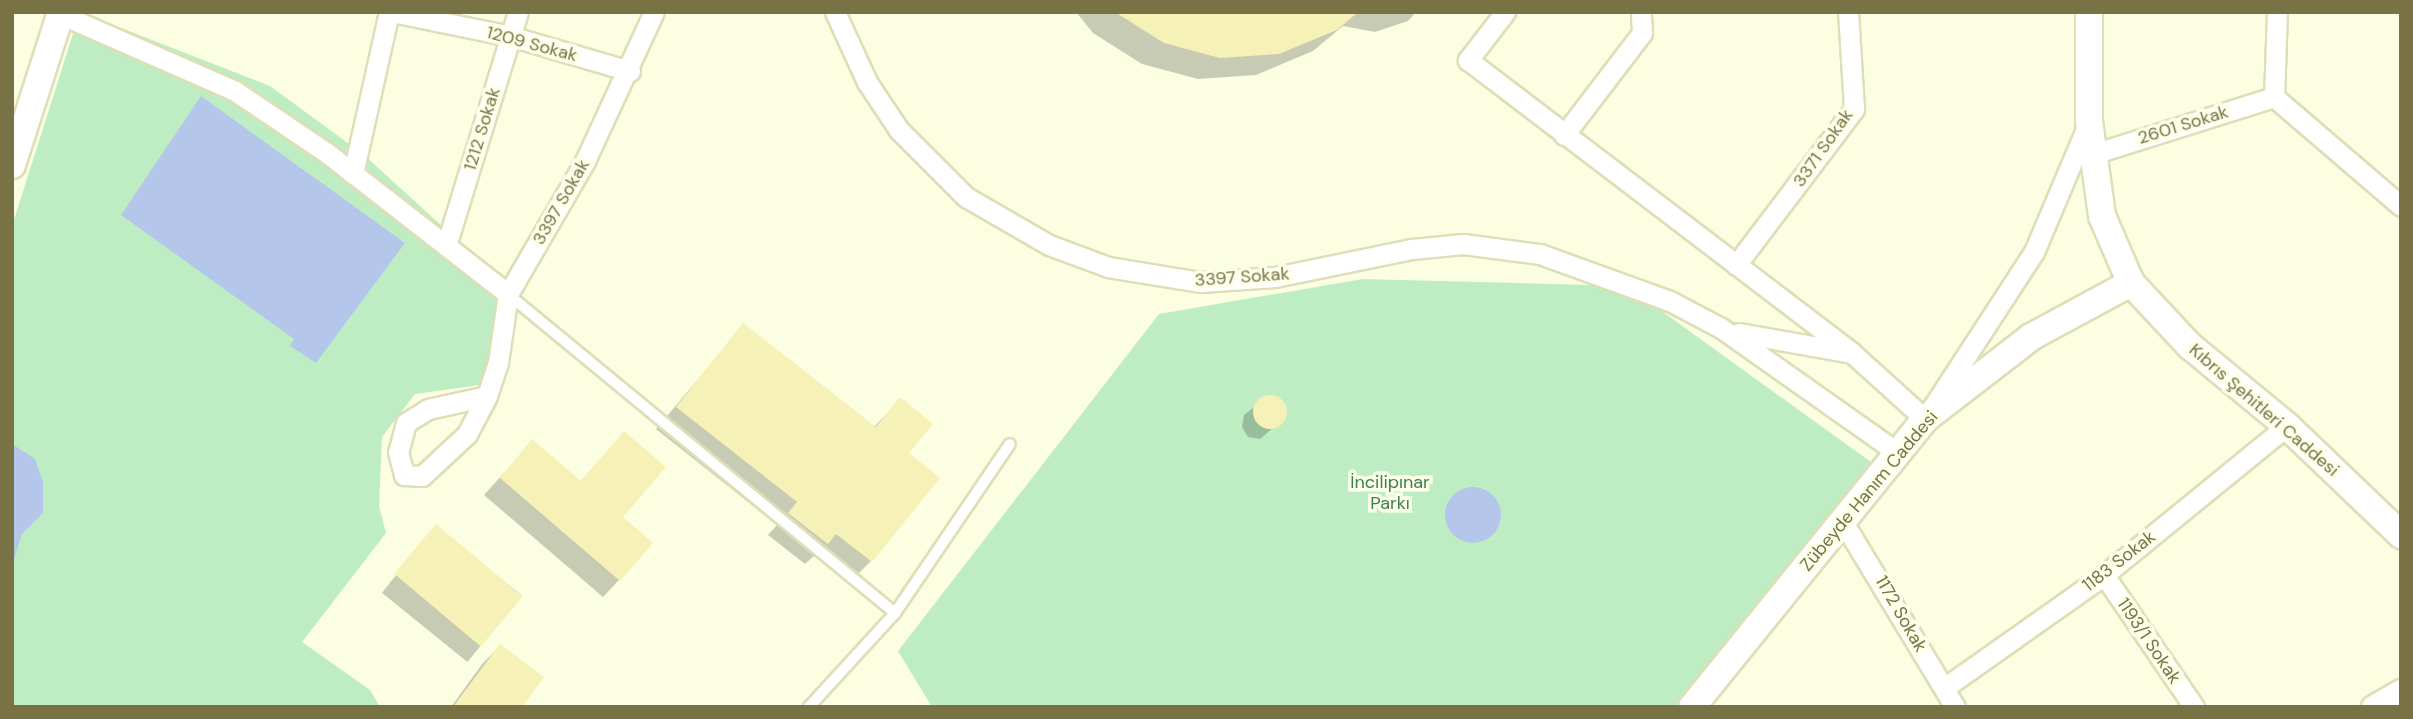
<!DOCTYPE html>
<meta charset="utf-8">
<style>
body{margin:0}
#map{position:relative;width:2413px;height:719px;overflow:hidden;background:#fbfee1;font-family:"DM Sans",sans-serif}
div>[style]{position:absolute}
.green>*{inset:0;background:#beedc3}
.water>*{inset:0;background:#b4c6ea}
.round{border-radius:50%}
.shadow>*{inset:0;background:#0003;transform-origin:0 0}
.building>*{inset:0;background:#f6f1b6;transform-origin:0 0}
.roads{filter:drop-shadow(2px 0 #dedeb7) drop-shadow(-2px 0 #dedeb7) drop-shadow(0 2px #dedeb7) drop-shadow(0 -2px #dedeb7)}
.service>*{height:10px;margin:-5px;padding:0 5px;transform-origin:5px;border-radius:5px;background:#fff}
.minor>*{height:19px;margin:-9.5px;padding:0 9.5px;transform-origin:9.5px;border-radius:9.5px;background:#fff}
.tertiary>*{height:23px;margin:-11.5px;padding:0 11.5px;transform-origin:11.5px;border-radius:11.5px;background:#fff}
.secondary>*{height:26px;margin:-13px;padding:0 13px;transform-origin:13px;border-radius:13px;background:#fff}
span{translate:-50% -50%;white-space:nowrap;text-align:center;line-height:1.15;-webkit-text-stroke:7px #fcffe9;paint-order:stroke}
.street-label{font-size:18px;color:#787245}
.park-label{font-size:18px;color:#3c804b}
.frame{position:absolute;inset:0;border:14px solid #787245;pointer-events:none}
</style>
<div id="map">
<div class="green">
<div style="clip-path:polygon(80px 12px,270px 86px,364px 155px,523px 300px,480px 385px,415px 394px,382px 437px,379px 506px,386px 533px,302px 642px,370px 690px,380px 707px,12px 707px,12px 226px)"></div>
<div style="clip-path:polygon(1363px 279px,1627px 286px,1882px 470px,1709px 707px,932px 707px,898px 651px,1159px 314px)"></div>
</div>
<div class="water">
<div style="clip-path:polygon(201px 96px,405px 243px,316px 363px,290px 346px,294px 339px,121px 215px)"></div>
<div style="clip-path:polygon(12px 444px,35px 459px,43px 482px,43px 513px,22px 534px,12px 565px)"></div>
<div class="round" style="left:1445px;top:487px;width:56px;height:56px"></div>
</div>
<div class="shadow">
<div style="clip-path:polygon(1076px 12px,1416px 12px,1408px 21px,1375px 32px,1343px 26px,1313px 51px,1256px 75px,1198px 79px,1142px 64px,1093px 33px)"></div>
<div style="clip-path:polygon(744px 325px,873px 428px,900px 400px,906px 454px,871px 561px,850px 582px,815px 555px,805px 564px,768px 535px,777px 525px,656px 429px)"></div>
<div style="clip-path:polygon(1267px 397px,1278px 399px,1285px 409px,1282px 420px,1260px 439px,1248px 437px,1242px 427px,1244px 415px)"></div>
<div style="clip-path:polygon(624px 433px,619px 580px,603px 597px,484px 495px,532px 442px,580px 482px)"></div>
<div style="left:436px;top:526px;width:110px;height:86px;rotate:39deg"></div>
<div style="clip-path:polygon(500px 646px,520px 707px,451px 707px,483px 663px)"></div>
</div>
<div class="building">
<div style="clip-path:polygon(1115px 12px,1358px 12px,1337px 30px,1279px 54px,1220px 58px,1164px 43px)"></div>
<div style="clip-path:polygon(743px 323px,876px 427px,900px 397px,933px 424px,909px 453px,940px 478px,872px 562px,836px 534px,828px 544px,788px 513px,797px 502px,676px 407px)"></div>
<div class="round" style="left:1253px;top:395px;width:34px;height:34px"></div>
<div style="clip-path:polygon(624px 431px,666px 467px,623px 517px,653px 543px,620px 581px,500px 478px,532px 439px,581px 481px)"></div>
<div style="left:436px;top:524px;width:113px;height:65px;rotate:40deg"></div>
<div style="clip-path:polygon(500px 644px,544px 677px,522px 707px,453px 707px)"></div>
</div>
<div class="roads">
<div class="service">
<div style="left:509px;top:295px;width:500px;rotate:39.48deg"></div>
<div style="left:895px;top:613px;width:204px;rotate:-55.8deg"></div>
<div style="left:809px;top:707px;width:127px;rotate:-47.5deg"></div>
</div>
<div class="minor">
<div style="left:392px;top:12px;width:120px;rotate:11.5deg"></div>
<div style="left:510px;top:36px;width:125px;rotate:16.3deg"></div>
<div style="left:835px;top:12px;width:77px;rotate:65.4deg"></div>
<div style="left:867px;top:82px;width:58px;rotate:56.3deg"></div>
<div style="left:899px;top:130px;width:95px;rotate:45deg"></div>
<div style="left:966px;top:197px;width:96px;rotate:30deg"></div>
<div style="left:1049px;top:245px;width:63px;rotate:20.4deg"></div>
<div style="left:1108px;top:267px;width:94px;rotate:9.2deg"></div>
<div style="left:1201px;top:282px;width:74px;rotate:-3.9deg"></div>
<div style="left:1275px;top:277px;width:140px;rotate:-11.6deg"></div>
<div style="left:1412px;top:249px;width:51px;rotate:-5.6deg"></div>
<div style="left:1463px;top:244px;width:78px;rotate:7.4deg"></div>
<div style="left:1540px;top:254px;width:138px;rotate:19.9deg"></div>
<div style="left:1670px;top:301px;width:58px;rotate:27.9deg"></div>
<div style="left:1721px;top:328px;width:215px;rotate:35.2deg"></div>
<div style="left:1505px;top:12px;width:61px;rotate:127.6deg"></div>
<div style="left:1468px;top:60px;width:483px;rotate:37.3deg"></div>
<div style="left:1852px;top:353px;width:98px;rotate:42.1deg"></div>
<div style="left:1925px;top:419px;width:199px;rotate:-56.9deg"></div>
<div style="left:2034px;top:252px;width:141px;rotate:-67.1deg"></div>
<div style="left:2277px;top:12px;width:85px;rotate:92deg"></div>
<div style="left:2274px;top:97px;width:167px;rotate:40.6deg"></div>
<div style="left:60px;top:14px;width:191px;rotate:23.7deg"></div>
<div style="left:235px;top:91px;width:111px;rotate:34deg"></div>
<div style="left:327px;top:153px;width:229px;rotate:37.9deg"></div>
<div style="left:1564px;top:135px;width:128px;rotate:-52.6deg"></div>
<div style="left:1642px;top:33px;width:21px;rotate:-93deg"></div>
<div style="left:2093px;top:154px;width:190px;rotate:-17.5deg"></div>
<div style="left:353px;top:174px;width:166px;rotate:-77.5deg"></div>
<div style="left:446px;top:246px;width:245px;rotate:-72.9deg"></div>
<div style="left:1736px;top:265px;width:196px;rotate:-52.9deg"></div>
<div style="left:1854px;top:109px;width:97px;rotate:-93.5deg"></div>
<div style="left:1739px;top:333px;width:110px;rotate:10deg"></div>
<div style="left:487px;top:396px;width:60px;rotate:167.6deg"></div>
<div style="left:428px;top:409px;width:26px;rotate:148deg"></div>
<div style="left:406px;top:423px;width:30px;rotate:105deg"></div>
<div style="left:398px;top:452px;width:24px;rotate:75deg"></div>
<div style="left:404px;top:475px;width:18px;rotate:3deg"></div>
<div style="left:422px;top:476px;width:62px;rotate:-43deg"></div>
<div style="left:467px;top:434px;width:43px;rotate:-62.2deg"></div>
<div style="left:487px;top:396px;width:35px;rotate:-72deg"></div>
<div style="left:498px;top:363px;width:70px;rotate:-81.8deg"></div>
<div style="left:508px;top:294px;width:154px;rotate:-59.9deg"></div>
<div style="left:585px;top:161px;width:164px;rotate:-65.2deg"></div>
<div style="left:1843px;top:522px;width:216px;rotate:58.8deg"></div>
<div style="left:2104px;top:575px;width:160px;rotate:55.7deg"></div>
<div style="left:1944px;top:688px;width:196px;rotate:-35.2deg"></div>
<div style="left:2104px;top:575px;width:236px;rotate:-39.2deg"></div>
</div>
<div class="tertiary">
<div style="left:2373px;top:707px;width:32px;rotate:-30deg"></div>
</div>
<div class="secondary">
<div style="left:2089px;top:12px;width:109px;rotate:90deg"></div>
<div style="left:2089px;top:121px;width:96px;rotate:82.2deg"></div>
<div style="left:2102px;top:216px;width:73px;rotate:66.6deg"></div>
<div style="left:2131px;top:283px;width:86px;rotate:46.9deg"></div>
<div style="left:2190px;top:346px;width:126px;rotate:39.5deg"></div>
<div style="left:2287px;top:426px;width:158px;rotate:43.7deg"></div>
<div style="left:12px;top:165px;width:161px;rotate:-72.2deg"></div>
<div style="left:1692px;top:707px;width:370px;rotate:-51deg"></div>
<div style="left:1925px;top:419px;width:134px;rotate:-37.7deg"></div>
<div style="left:2031px;top:337px;width:114px;rotate:-28.4deg"></div>
</div>
</div>
<div class="street-label">
<span style="left:532px;top:44px;rotate:15deg">1209 Sokak</span>
<span style="left:2183px;top:125px;rotate:-17deg">2601 Sokak</span>
<span style="left:482px;top:129px;rotate:-73deg">1212 Sokak</span>
<span style="left:1823px;top:148px;rotate:-55deg">3371 Sokak</span>
<span style="left:561px;top:202px;rotate:-60deg">3397 Sokak</span>
<span style="left:1242px;top:277px;rotate:-4deg">3397 Sokak</span>
<span style="left:2264px;top:410px;rotate:41deg">Kıbrıs Şehitleri Caddesi</span>
<span style="left:1869px;top:491px;rotate:-50deg">Zübeyde Hanım Caddesi</span>
<span style="left:2119px;top:561px;rotate:-38deg">1183 Sokak</span>
<span style="left:1901px;top:614px;rotate:60deg">1172 Sokak</span>
<span style="left:2149px;top:641px;rotate:56deg">1193/1 Sokak</span>
</div>
<div class="park-label">
<span style="left:1390px;top:493px">İncilipınar<br>Parkı</span>
</div>
<div class="frame"></div>
</div>
